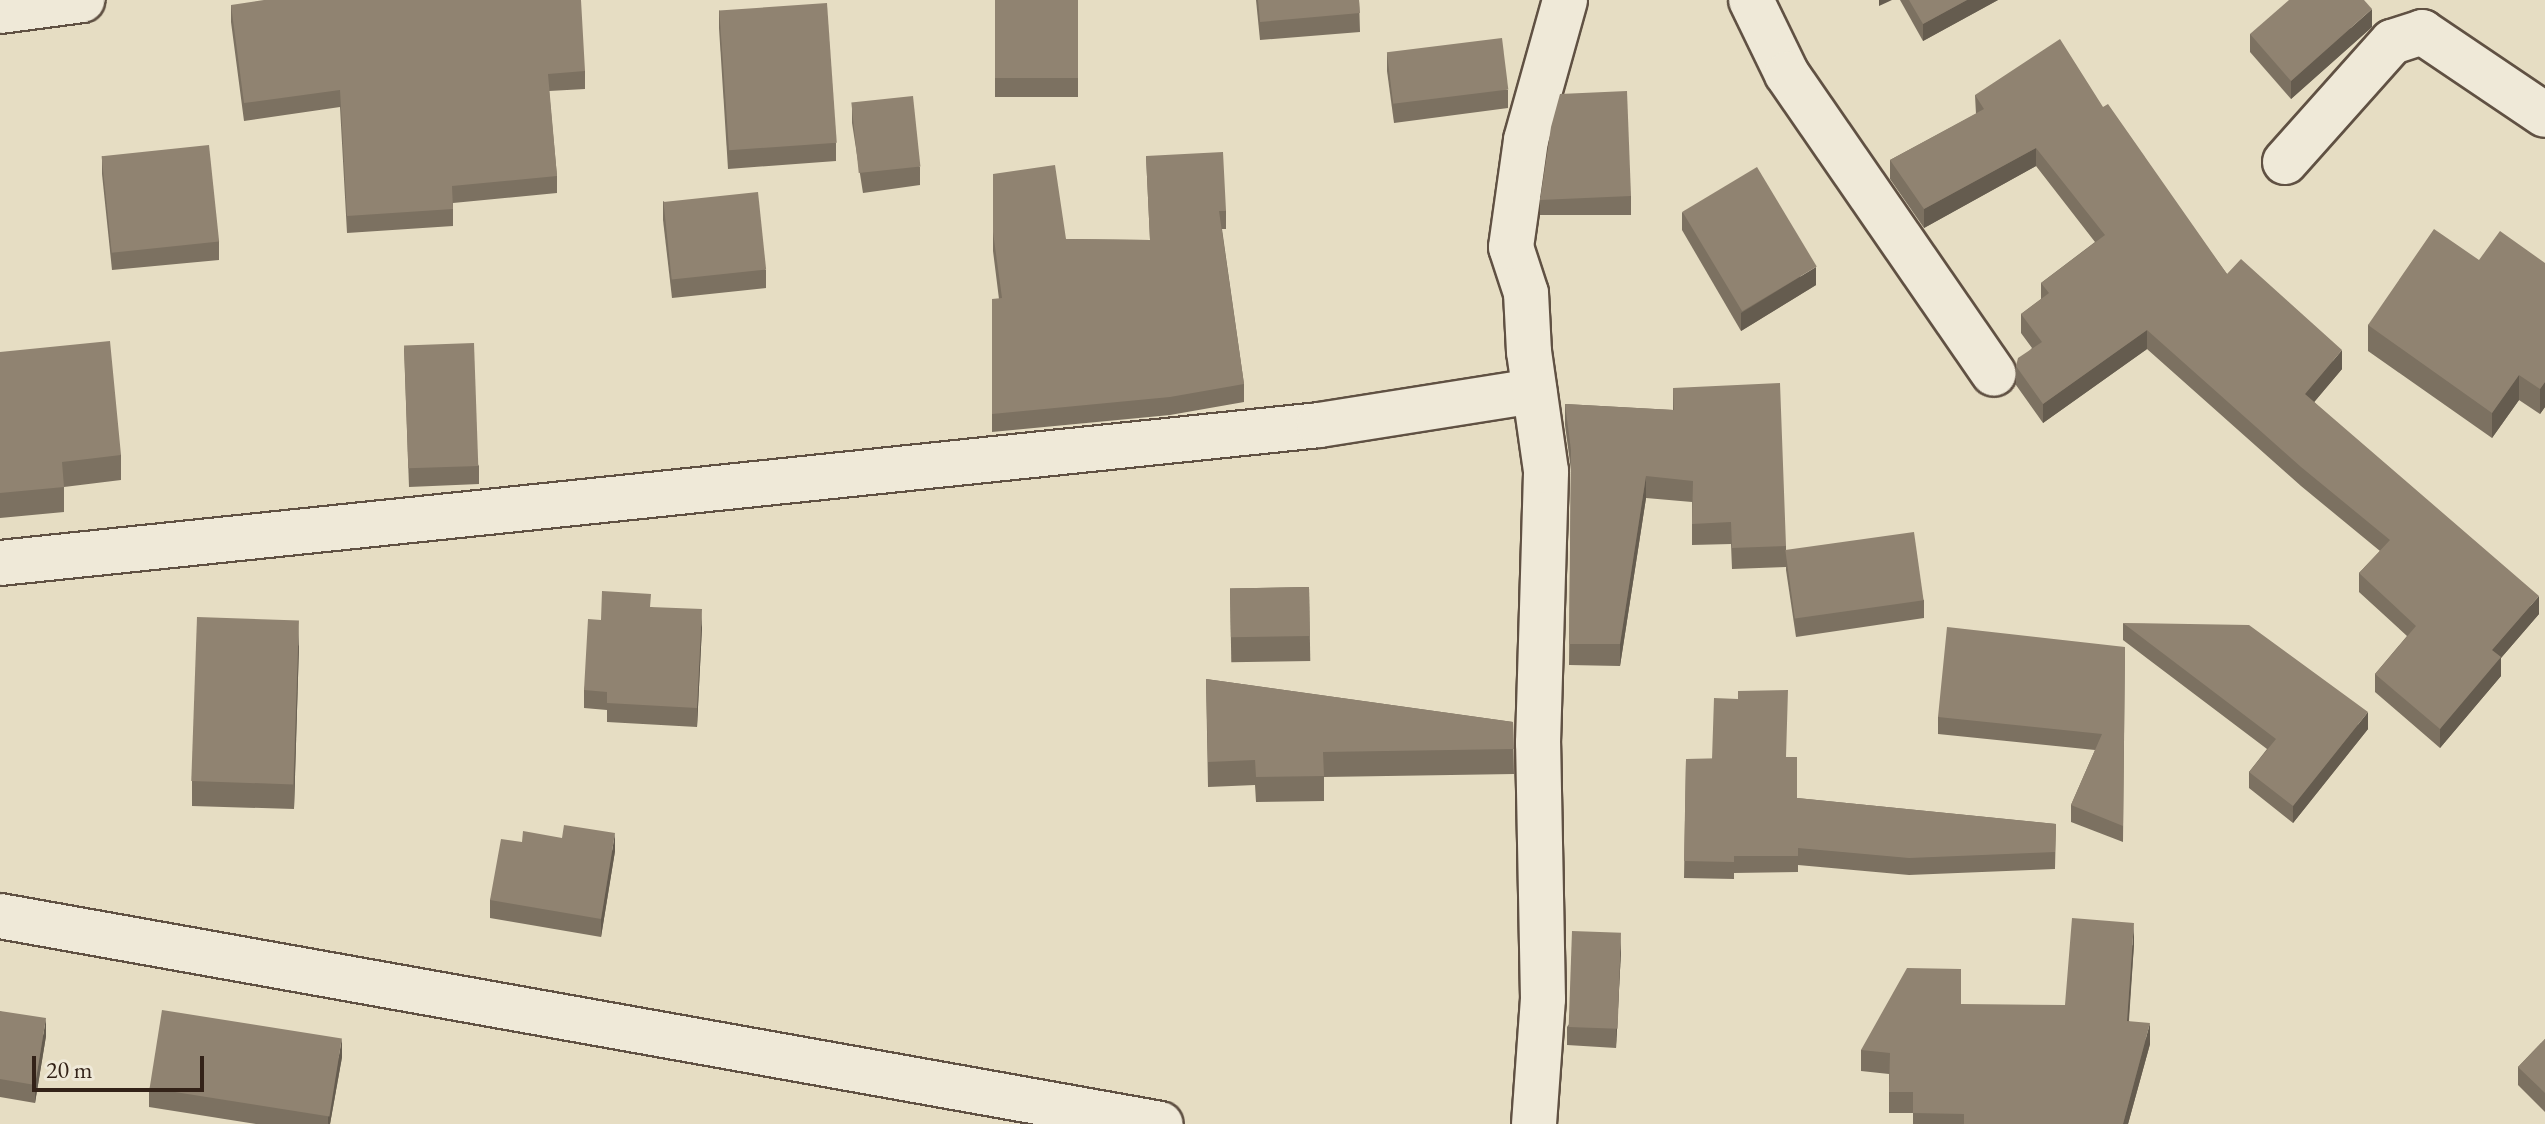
<!DOCTYPE html>
<style>
body{margin:0}
#map{position:relative;width:2545px;height:1124px;overflow:hidden;background:#e6ddc3;font-family:"EB Garamond",serif}
div>[style]{position:absolute}
.roads{filter:drop-shadow(2px 0 #605143) drop-shadow(-2px 0 #605143) drop-shadow(0 2px #605143) drop-shadow(0 -2px #605143)}
.minor>*{height:44px;margin:-22px;padding:0 22px;transform-origin:22px;border-radius:22px;background:#efe9d8}
.wall>*{inset:0;background:#7c7161;transform-origin:0 0}
.shaded-wall>*{inset:0;background:#655c4f}
.building>*{inset:0;background:#908371;transform-origin:0 0}
span{translate:-50% -50%;white-space:nowrap;text-align:center;line-height:1.15;-webkit-text-stroke:6px #efe9d8;paint-order:stroke}
.scale{position:absolute;left:32px;top:1056px;width:172px;height:36px;box-sizing:border-box;border:4px solid #332218;border-top:0;padding-left:10px;font-size:24px;line-height:28px;white-space:nowrap;color:#332218;-webkit-text-stroke:6px #efe9d8;paint-order:stroke}
</style>
<div id="map">
<div class="roads">
<div class="minor">
<div style="left:1751px;top:0;width:82px;rotate:64.1deg"></div>
<div style="left:1787px;top:74px;width:364px;rotate:55.4deg"></div>
<div style="left:0;top:11px;width:83px;rotate:-7.6deg"></div>
<div style="left:2285px;top:162px;width:161px;rotate:-48.3deg"></div>
<div style="left:2392px;top:42px;width:32px;rotate:-18deg"></div>
<div style="left:2422px;top:32px;width:148px;rotate:34deg"></div>
<div style="left:0;top:563px;width:1326px;rotate:-5.97deg"></div>
<div style="left:1319px;top:425px;width:218px;rotate:-9deg"></div>
<div style="left:0;top:916px;width:1179px;rotate:10.16deg"></div>
<div style="left:1534px;top:1124px;width:125px;rotate:-85.9deg"></div>
<div style="left:1543px;top:999px;width:256px;rotate:-91.1deg"></div>
<div style="left:1538px;top:743px;width:272px;rotate:-88.3deg"></div>
<div style="left:1546px;top:471px;width:120px;rotate:-98.1deg"></div>
<div style="left:1529px;top:352px;width:59px;rotate:-92.9deg"></div>
<div style="left:1526px;top:293px;width:48px;rotate:-108.1deg"></div>
<div style="left:1511px;top:247px;width:108px;rotate:-82deg"></div>
<div style="left:1526px;top:140px;width:145px;rotate:-74.4deg"></div>
</div>
</div>
<div class="wall">
<div style="left:995px;top:0;width:83px;height:97px"></div>
<div style="clip-path:polygon(1256px 0,1359px 0,1360px 32px,1260px 40px)"></div>
<div style="clip-path:polygon(1900px 0,1998px 0,1923px 41px)"></div>
<div style="clip-path:polygon(231px 5px,585px 71px,585px 89px,549px 91px,557px 176px,557px 193px,453px 203px,453px 226px,347px 233px,340px 107px,244px 121px,231px 22px)"></div>
<div style="clip-path:polygon(719px 10px,836px 143px,836px 161px,728px 169px,719px 28px)"></div>
<div style="clip-path:polygon(2372px 27px,2291px 99px,2250px 52px,2250px 34px)"></div>
<div style="clip-path:polygon(1387px 53px,1508px 90px,1508px 108px,1394px 123px,1387px 71px)"></div>
<div style="clip-path:polygon(1975px 95px,2103px 107px,2227px 274px,2342px 369px,2314px 402px,2539px 614px,2501px 658px,2501px 676px,2440px 748px,2375px 692px,2375px 674px,2407px 636px,2359px 592px,2359px 573px,2380px 551px,2301px 486px,2147px 349px,2043px 423px,2016px 385px,2016px 366px,2032px 348px,2021px 333px,2021px 314px,2041px 299px,2041px 283px,2095px 242px,2036px 166px,1924px 228px,1890px 179px,1890px 160px,1976px 114px)"></div>
<div style="clip-path:polygon(852px 105px,920px 167px,920px 185px,863px 193px,852px 123px)"></div>
<div style="clip-path:polygon(102px 156px,219px 241px,219px 260px,112px 270px,102px 174px)"></div>
<div style="clip-path:polygon(1146px 156px,1226px 211px,1226px 229px,1222px 229px,1244px 384px,1244px 402px,1170px 415px,992px 432px,992px 299px,999px 299px,993px 251px,993px 174px,1066px 239px,1150px 240px)"></div>
<div style="left:1631px;top:196px;width:19px;height:91px;rotate:90deg"></div>
<div style="clip-path:polygon(663px 201px,766px 270px,766px 288px,672px 298px,663px 220px)"></div>
<div style="clip-path:polygon(1682px 212px,1816px 285px,1741px 331px,1682px 230px)"></div>
<div style="clip-path:polygon(2479px 260px,2545px 263px,2545px 407px,2540px 414px,2519px 400px,2492px 438px,2368px 351px,2368px 325px)"></div>
<div style="clip-path:polygon(404px 347px,479px 466px,479px 484px,409px 487px)"></div>
<div style="clip-path:polygon(0 352px,121px 455px,121px 480px,64px 487px,64px 512px,0 518px)"></div>
<div style="clip-path:polygon(1673px 388px,1786px 546px,1786px 567px,1732px 569px,1731px 544px,1692px 545px,1692px 502px,1646px 498px,1620px 666px,1569px 665px,1571px 470px,1565px 425px,1565px 404px,1673px 410px)"></div>
<div style="clip-path:polygon(1786px 552px,1924px 600px,1924px 618px,1796px 637px,1786px 570px)"></div>
<div style="left:1309px;top:587px;width:74px;height:79px;rotate:89deg"></div>
<div style="clip-path:polygon(651px 607px,702px 627px,697px 727px,607px 722px,607px 710px,584px 708px,584px 690px,601px 620px)"></div>
<div style="clip-path:polygon(2123px 623px,2368px 729px,2293px 823px,2249px 788px,2249px 772px,2267px 749px,2123px 640px)"></div>
<div style="clip-path:polygon(299px 645px,294px 809px,192px 806px,192px 781px)"></div>
<div style="clip-path:polygon(2125px 647px,2123px 842px,2071px 822px,2071px 805px,2095px 750px,1938px 734px,1938px 717px)"></div>
<div style="clip-path:polygon(1206px 679px,1513px 722px,1514px 774px,1324px 777px,1324px 801px,1256px 802px,1255px 785px,1208px 787px)"></div>
<div style="clip-path:polygon(1787px 757px,1797px 798px,2056px 824px,2055px 869px,1909px 875px,1798px 865px,1798px 872px,1734px 873px,1734px 879px,1684px 878px,1686px 759px)"></div>
<div style="clip-path:polygon(562px 838px,615px 851px,601px 937px,490px 918px,490px 900px,522px 842px)"></div>
<div style="clip-path:polygon(2134px 944px,2129px 1021px,2150px 1044px,2128px 1124px,1913px 1124px,1913px 1113px,1889px 1113px,1889px 1074px,1861px 1071px,1861px 1050px,2065px 1005px)"></div>
<div style="clip-path:polygon(1621px 951px,1616px 1048px,1567px 1045px,1567px 1027px)"></div>
<div style="clip-path:polygon(0 1011px,46px 1036px,35px 1103px,0 1097px)"></div>
<div style="clip-path:polygon(2545px 1039px,2545px 1112px,2518px 1085px,2518px 1067px)"></div>
<div style="clip-path:polygon(342px 1057px,330px 1124px,256px 1124px,149px 1107px,149px 1088px)"></div>
</div>
<div class="shaded-wall">
<div style="clip-path:polygon(1879px 0,1892px 0,1879px 6px)"></div>
<div style="clip-path:polygon(1967px 0,1998px 0,1923px 41px,1923px 24px)"></div>
<div style="clip-path:polygon(2372px 9px,2372px 27px,2291px 99px,2291px 81px)"></div>
<div style="clip-path:polygon(2036px 148px,2036px 166px,1924px 228px,1924px 209px)"></div>
<div style="clip-path:polygon(1816px 267px,1816px 285px,1741px 331px,1741px 313px)"></div>
<div style="clip-path:polygon(2147px 330px,2147px 349px,2043px 423px,2043px 404px)"></div>
<div style="clip-path:polygon(2342px 350px,2342px 369px,2305px 413px,2305px 394px)"></div>
<div style="clip-path:polygon(2519px 375px,2519px 400px,2492px 438px,2492px 413px)"></div>
<div style="clip-path:polygon(2545px 382px,2545px 407px,2540px 414px,2540px 389px)"></div>
<div style="clip-path:polygon(1646px 476px,1646px 498px,1620px 666px,1620px 644px)"></div>
<div style="clip-path:polygon(2539px 596px,2539px 614px,2501px 658px,2501px 676px,2440px 748px,2440px 729px,2492px 650px)"></div>
<div style="clip-path:polygon(702px 609px,702px 627px,697px 727px,697px 708px)"></div>
<div style="clip-path:polygon(299px 620px,299px 645px,294px 809px,294px 784px)"></div>
<div style="clip-path:polygon(2368px 712px,2368px 729px,2293px 823px,2293px 806px)"></div>
<div style="clip-path:polygon(615px 833px,615px 851px,601px 937px,601px 919px)"></div>
<div style="clip-path:polygon(2134px 923px,2134px 944px,2127px 1042px,2127px 1021px)"></div>
<div style="clip-path:polygon(1621px 933px,1621px 951px,1616px 1048px,1616px 1030px)"></div>
<div style="clip-path:polygon(46px 1018px,46px 1036px,35px 1103px,35px 1085px)"></div>
<div style="clip-path:polygon(2150px 1023px,2150px 1044px,2128px 1124px,2123px 1124px)"></div>
<div style="clip-path:polygon(342px 1038px,342px 1057px,330px 1124px,328px 1124px,328px 1118px)"></div>
</div>
<div class="building">
<div style="clip-path:polygon(264px 0,581px 0,585px 71px,548px 74px,557px 176px,452px 186px,453px 209px,347px 216px,340px 90px,244px 103px,231px 5px)"></div>
<div style="left:995px;top:0;width:83px;height:78px"></div>
<div style="clip-path:polygon(1258px 0,1359px 0,1360px 13px,1260px 22px)"></div>
<div style="clip-path:polygon(1909px 0,1967px 0,1923px 24px)"></div>
<div style="clip-path:polygon(2289px 0,2364px 0,2372px 9px,2291px 81px,2250px 34px)"></div>
<div style="left:827px;top:3px;width:140px;height:108px;rotate:86deg"></div>
<div style="left:1502px;top:38px;width:52px;height:116px;rotate:83deg"></div>
<div style="clip-path:polygon(2060px 39px,2103px 107px,2108px 104px,2227px 274px,2241px 259px,2342px 350px,2305px 394px,2539px 596px,2492px 650px,2501px 657px,2440px 729px,2375px 674px,2416px 626px,2359px 573px,2390px 540px,2301px 467px,2147px 330px,2043px 404px,2016px 366px,2018px 358px,2042px 342px,2021px 314px,2049px 293px,2041px 283px,2105px 235px,2036px 148px,1924px 209px,1890px 160px,1984px 109px,1975px 95px)"></div>
<div style="clip-path:polygon(1627px 91px,1631px 196px,1540px 200px,1551px 127px,1560px 94px)"></div>
<div style="left:913px;top:96px;width:71px;height:62px;rotate:84deg"></div>
<div style="left:209px;top:145px;width:97px;height:108px;rotate:84deg"></div>
<div style="clip-path:polygon(1223px 152px,1226px 211px,1219px 211px,1244px 384px,1170px 397px,992px 414px,992px 299px,1002px 298px,993px 232px,993px 174px,1055px 165px,1066px 239px,1150px 240px,1146px 156px)"></div>
<div style="left:1757px;top:167px;width:116px;height:87px;rotate:59deg"></div>
<div style="left:758px;top:192px;width:78px;height:95px;rotate:84deg"></div>
<div style="clip-path:polygon(2434px 229px,2479px 260px,2500px 231px,2545px 263px,2545px 382px,2540px 389px,2519px 375px,2492px 413px,2368px 325px)"></div>
<div style="clip-path:polygon(110px 341px,121px 455px,62px 462px,64px 487px,0 493px,0 352px)"></div>
<div style="left:474px;top:343px;width:123px;height:70px;rotate:88deg"></div>
<div style="clip-path:polygon(1780px 383px,1786px 546px,1732px 548px,1731px 522px,1692px 524px,1693px 481px,1646px 476px,1620px 644px,1569px 644px,1571px 450px,1565px 404px,1674px 410px,1673px 388px)"></div>
<div style="left:1914px;top:532px;width:69px;height:130px;rotate:82deg"></div>
<div style="left:1309px;top:587px;width:49px;height:79px;rotate:89deg"></div>
<div style="clip-path:polygon(602px 591px,651px 594px,650px 607px,702px 609px,697px 708px,607px 703px,607px 692px,584px 690px,588px 619px,601px 620px)"></div>
<div style="left:197px;top:617px;width:102px;height:164px;rotate:2deg"></div>
<div style="clip-path:polygon(2123px 623px,2249px 625px,2368px 712px,2293px 806px,2249px 772px,2276px 739px)"></div>
<div style="clip-path:polygon(1947px 627px,2125px 647px,2123px 826px,2071px 805px,2102px 734px,1938px 717px)"></div>
<div style="clip-path:polygon(1206px 679px,1513px 722px,1514px 749px,1323px 752px,1324px 776px,1256px 777px,1255px 760px,1208px 762px)"></div>
<div style="clip-path:polygon(1788px 690px,1786px 757px,1797px 757px,1797px 798px,2056px 824px,2055px 852px,1909px 858px,1798px 848px,1798px 856px,1734px 856px,1734px 862px,1684px 861px,1686px 759px,1712px 759px,1714px 698px,1738px 699px,1738px 691px)"></div>
<div style="clip-path:polygon(564px 825px,615px 833px,601px 919px,490px 900px,501px 839px,522px 842px,523px 831px,562px 838px)"></div>
<div style="clip-path:polygon(2072px 918px,2134px 923px,2127px 1021px,2150px 1023px,2123px 1124px,1964px 1124px,1964px 1114px,1913px 1113px,1913px 1092px,1889px 1092px,1890px 1053px,1861px 1050px,1907px 968px,1961px 969px,1961px 1004px,2065px 1005px)"></div>
<div style="left:1572px;top:931px;width:49px;height:96px;rotate:2deg"></div>
<div style="left:162px;top:1010px;width:182px;height:79px;rotate:9deg"></div>
<div style="clip-path:polygon(0 1011px,46px 1018px,35px 1085px,0 1079px)"></div>
<div style="clip-path:polygon(2545px 1039px,2545px 1093px,2518px 1067px)"></div>
</div>
<div class="scale">20 m</div>
</div>
